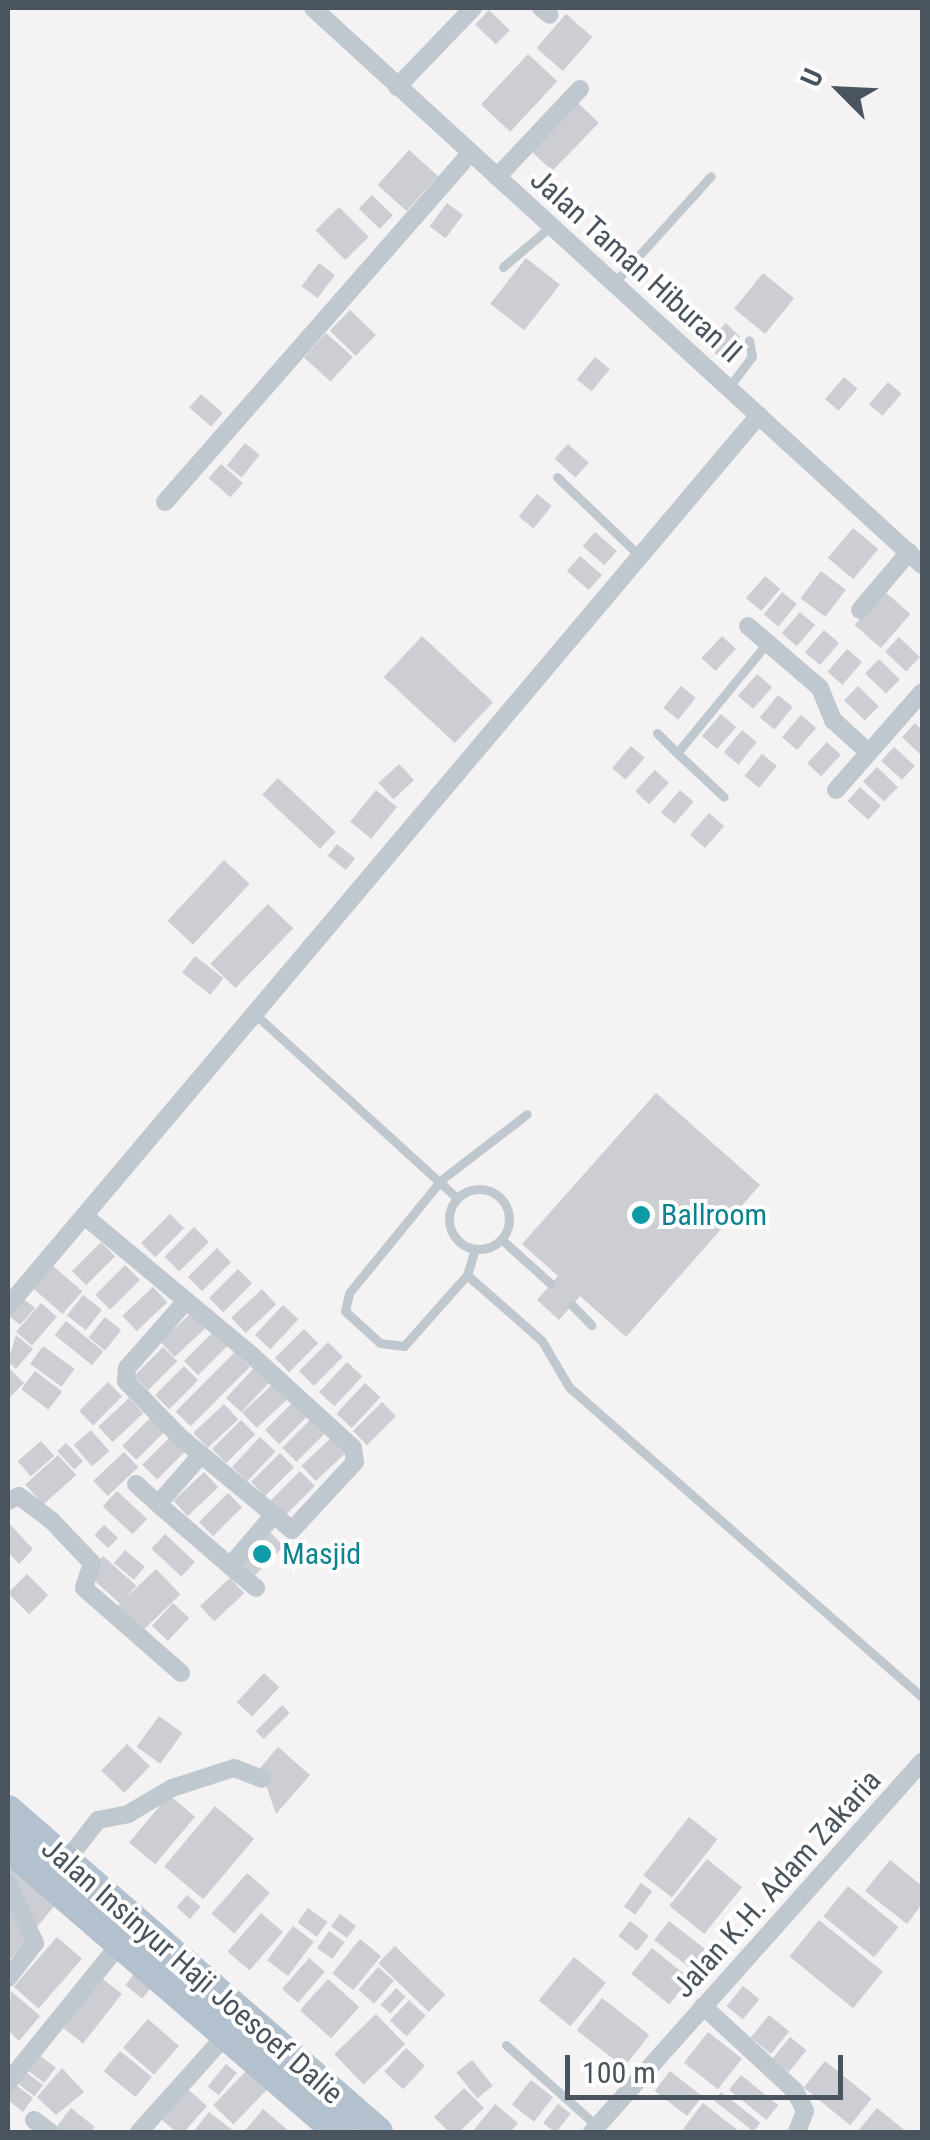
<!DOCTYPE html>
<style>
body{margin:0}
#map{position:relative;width:930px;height:2140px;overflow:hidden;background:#f4f2f2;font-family:"Roboto Condensed",sans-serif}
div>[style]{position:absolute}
.building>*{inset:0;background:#ccced3;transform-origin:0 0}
.lane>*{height:9px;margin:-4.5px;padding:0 4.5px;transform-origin:4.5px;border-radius:4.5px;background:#c0c8cf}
.lane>.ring{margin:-4.5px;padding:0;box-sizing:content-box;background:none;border:9px solid #c0c8cf;border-radius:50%}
.street>*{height:18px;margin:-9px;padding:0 9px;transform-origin:9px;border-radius:9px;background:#c0c8cf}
.primary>*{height:30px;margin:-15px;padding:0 15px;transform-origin:15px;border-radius:15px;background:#b3c0ce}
.dots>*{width:28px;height:28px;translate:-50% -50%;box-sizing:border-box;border:5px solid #fff;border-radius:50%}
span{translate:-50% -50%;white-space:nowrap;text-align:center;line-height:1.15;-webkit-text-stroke:8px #fff;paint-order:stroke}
.street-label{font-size:30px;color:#4a545e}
.culture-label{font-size:30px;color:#0d838f}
.left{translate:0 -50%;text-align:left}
.frame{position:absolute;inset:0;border:10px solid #4a545e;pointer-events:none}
.north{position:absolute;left:790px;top:40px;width:100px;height:100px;-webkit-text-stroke:8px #fff;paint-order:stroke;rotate:294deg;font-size:28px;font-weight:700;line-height:40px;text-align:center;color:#4a545e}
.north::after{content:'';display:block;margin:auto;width:35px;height:45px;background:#4a545e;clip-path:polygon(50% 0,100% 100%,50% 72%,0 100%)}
.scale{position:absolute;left:565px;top:2055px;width:278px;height:45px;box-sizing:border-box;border:5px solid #4a545e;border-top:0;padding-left:12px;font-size:30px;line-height:35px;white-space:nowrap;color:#4a545e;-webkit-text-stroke:8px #fff;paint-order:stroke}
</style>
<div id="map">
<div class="building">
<div style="left:489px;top:10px;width:29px;height:20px;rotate:44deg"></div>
<div style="left:566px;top:14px;width:35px;height:45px;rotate:41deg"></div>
<div style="left:528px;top:54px;width:40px;height:69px;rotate:43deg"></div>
<div style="left:575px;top:100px;width:33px;height:67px;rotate:44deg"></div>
<div style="left:409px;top:150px;width:39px;height:47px;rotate:42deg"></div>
<div style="left:372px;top:195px;width:29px;height:19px;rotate:44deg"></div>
<div style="left:447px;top:203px;width:20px;height:29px;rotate:37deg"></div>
<div style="left:339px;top:207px;width:42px;height:33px;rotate:45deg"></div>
<div style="left:526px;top:258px;width:43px;height:58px;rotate:38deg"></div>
<div style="left:319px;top:263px;width:20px;height:29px;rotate:37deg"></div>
<div style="left:763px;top:273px;width:40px;height:46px;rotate:39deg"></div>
<div style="left:350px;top:310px;width:36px;height:29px;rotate:44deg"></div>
<div style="left:726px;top:323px;width:20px;height:29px;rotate:45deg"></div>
<div style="left:326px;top:333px;width:36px;height:33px;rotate:42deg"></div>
<div style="left:595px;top:357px;width:19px;height:29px;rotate:39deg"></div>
<div style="left:844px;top:377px;width:18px;height:29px;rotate:41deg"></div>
<div style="left:888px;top:382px;width:18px;height:29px;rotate:41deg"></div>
<div style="left:201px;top:394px;width:29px;height:18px;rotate:41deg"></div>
<div style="left:245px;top:443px;width:19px;height:29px;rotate:39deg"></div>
<div style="left:568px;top:444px;width:28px;height:20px;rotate:42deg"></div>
<div style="left:221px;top:464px;width:29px;height:19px;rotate:41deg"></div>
<div style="left:537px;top:494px;width:19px;height:29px;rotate:39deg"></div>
<div style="left:853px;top:528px;width:33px;height:39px;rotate:40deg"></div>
<div style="left:595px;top:532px;width:29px;height:19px;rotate:41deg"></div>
<div style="left:580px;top:556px;width:29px;height:20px;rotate:41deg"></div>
<div style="left:821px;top:571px;width:31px;height:34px;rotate:37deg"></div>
<div style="left:765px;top:576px;width:20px;height:29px;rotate:41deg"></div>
<div style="left:884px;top:591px;width:35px;height:45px;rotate:41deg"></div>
<div style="left:782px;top:592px;width:19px;height:29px;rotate:39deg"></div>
<div style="left:800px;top:612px;width:20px;height:28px;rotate:41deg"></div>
<div style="left:824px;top:630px;width:20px;height:29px;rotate:41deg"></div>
<div style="left:422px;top:636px;width:97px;height:56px;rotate:43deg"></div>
<div style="left:722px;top:636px;width:19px;height:30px;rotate:43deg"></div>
<div style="left:899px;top:637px;width:29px;height:20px;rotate:44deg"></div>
<div style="left:847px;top:649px;width:20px;height:30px;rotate:41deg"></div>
<div style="left:879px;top:659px;width:29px;height:20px;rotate:44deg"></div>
<div style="left:757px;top:674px;width:20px;height:29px;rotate:41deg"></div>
<div style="left:681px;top:686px;width:19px;height:28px;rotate:39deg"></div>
<div style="left:858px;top:686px;width:29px;height:20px;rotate:44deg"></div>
<div style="left:778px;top:695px;width:19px;height:29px;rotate:39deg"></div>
<div style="left:721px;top:714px;width:20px;height:29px;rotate:41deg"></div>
<div style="left:801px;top:715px;width:20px;height:29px;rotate:41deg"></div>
<div style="clip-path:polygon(915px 723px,922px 730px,922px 756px,902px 737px)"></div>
<div style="left:742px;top:730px;width:19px;height:29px;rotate:39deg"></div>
<div style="left:827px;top:742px;width:19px;height:29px;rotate:43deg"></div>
<div style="left:631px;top:746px;width:18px;height:29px;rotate:41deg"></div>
<div style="left:894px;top:747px;width:28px;height:19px;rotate:42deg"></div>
<div style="left:762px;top:754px;width:19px;height:28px;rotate:39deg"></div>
<div style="left:399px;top:764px;width:22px;height:28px;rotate:47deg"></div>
<div style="left:877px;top:767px;width:29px;height:20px;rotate:44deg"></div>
<div style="left:655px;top:770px;width:19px;height:29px;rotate:43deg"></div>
<div style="left:278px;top:778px;width:79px;height:23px;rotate:43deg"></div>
<div style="left:860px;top:787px;width:28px;height:19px;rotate:42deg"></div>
<div style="left:376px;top:790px;width:27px;height:41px;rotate:39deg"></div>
<div style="left:680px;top:790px;width:18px;height:29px;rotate:41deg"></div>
<div style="left:709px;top:813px;width:20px;height:29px;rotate:41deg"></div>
<div style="left:337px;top:844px;width:23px;height:15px;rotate:38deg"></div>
<div style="left:224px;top:860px;width:35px;height:83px;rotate:43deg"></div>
<div style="left:268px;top:904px;width:35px;height:83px;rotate:44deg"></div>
<div style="left:195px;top:956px;width:36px;height:21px;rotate:38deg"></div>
<div style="clip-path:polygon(656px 1093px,760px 1185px,626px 1337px,580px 1296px,559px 1320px,537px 1300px,558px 1276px,522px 1244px)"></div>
<div style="left:170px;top:1214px;width:20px;height:41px;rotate:45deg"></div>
<div style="left:194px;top:1227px;width:21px;height:42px;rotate:45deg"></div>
<div style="left:101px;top:1242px;width:20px;height:41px;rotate:45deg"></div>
<div style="left:217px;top:1248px;width:20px;height:41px;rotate:45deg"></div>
<div style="left:52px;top:1265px;width:40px;height:30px;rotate:41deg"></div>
<div style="left:125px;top:1265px;width:21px;height:42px;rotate:45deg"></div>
<div style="left:238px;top:1269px;width:20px;height:41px;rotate:45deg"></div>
<div style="left:153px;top:1287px;width:21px;height:42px;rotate:47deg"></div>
<div style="left:262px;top:1289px;width:21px;height:42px;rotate:47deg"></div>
<div style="left:83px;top:1295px;width:24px;height:26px;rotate:38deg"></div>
<div style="clip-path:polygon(20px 1296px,35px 1308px,20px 1325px,8px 1315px)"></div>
<div style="left:41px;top:1303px;width:21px;height:38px;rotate:41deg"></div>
<div style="left:283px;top:1305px;width:21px;height:41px;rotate:43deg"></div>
<div style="left:191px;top:1313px;width:21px;height:42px;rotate:47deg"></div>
<div style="left:105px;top:1317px;width:21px;height:26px;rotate:39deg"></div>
<div style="left:66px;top:1321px;width:48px;height:18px;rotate:39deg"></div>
<div style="left:304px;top:1329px;width:20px;height:41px;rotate:45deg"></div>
<div style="left:213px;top:1332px;width:20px;height:41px;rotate:45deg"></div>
<div style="clip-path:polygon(16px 1335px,33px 1349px,16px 1369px,8px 1362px)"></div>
<div style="left:328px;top:1342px;width:21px;height:41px;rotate:45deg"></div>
<div style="left:43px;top:1346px;width:39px;height:22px;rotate:36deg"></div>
<div style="left:163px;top:1347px;width:20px;height:41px;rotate:45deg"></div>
<div style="left:235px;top:1352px;width:21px;height:84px;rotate:45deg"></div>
<div style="left:347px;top:1362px;width:21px;height:41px;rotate:43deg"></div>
<div style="left:184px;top:1366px;width:20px;height:41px;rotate:45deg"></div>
<div style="clip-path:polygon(8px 1367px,24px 1383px,8px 1399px)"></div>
<div style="left:254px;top:1368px;width:21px;height:41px;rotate:43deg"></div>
<div style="left:35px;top:1371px;width:34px;height:23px;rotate:37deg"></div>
<div style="left:108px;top:1382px;width:20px;height:41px;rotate:45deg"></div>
<div style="left:365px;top:1383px;width:21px;height:42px;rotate:43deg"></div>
<div style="left:273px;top:1384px;width:21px;height:42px;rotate:47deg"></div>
<div style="left:129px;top:1398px;width:21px;height:42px;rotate:47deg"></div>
<div style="left:294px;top:1401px;width:20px;height:41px;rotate:45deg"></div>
<div style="left:382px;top:1402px;width:20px;height:41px;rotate:45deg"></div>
<div style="left:224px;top:1404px;width:21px;height:42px;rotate:47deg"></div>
<div style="left:152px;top:1416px;width:20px;height:42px;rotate:45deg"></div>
<div style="left:312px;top:1418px;width:20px;height:42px;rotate:45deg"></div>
<div style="left:241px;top:1420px;width:20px;height:41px;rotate:45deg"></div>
<div style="left:91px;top:1430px;width:28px;height:23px;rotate:49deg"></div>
<div style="left:172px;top:1435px;width:21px;height:42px;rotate:45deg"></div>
<div style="left:260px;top:1437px;width:21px;height:41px;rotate:43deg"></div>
<div style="left:332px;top:1437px;width:21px;height:42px;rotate:47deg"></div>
<div style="left:41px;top:1441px;width:20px;height:31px;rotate:49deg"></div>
<div style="left:66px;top:1443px;width:25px;height:12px;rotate:47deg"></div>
<div style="left:124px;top:1452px;width:21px;height:42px;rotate:47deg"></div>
<div style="left:280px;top:1453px;width:20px;height:41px;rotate:45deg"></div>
<div style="left:58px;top:1455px;width:27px;height:44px;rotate:48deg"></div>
<div style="left:300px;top:1471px;width:21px;height:42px;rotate:45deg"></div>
<div style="left:204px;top:1472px;width:21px;height:42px;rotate:47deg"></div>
<div style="left:117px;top:1491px;width:41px;height:21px;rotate:43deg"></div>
<div style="left:228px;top:1493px;width:20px;height:41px;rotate:45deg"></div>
<div style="clip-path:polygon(8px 1522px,33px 1549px,19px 1564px,8px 1552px)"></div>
<div style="left:104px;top:1525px;width:19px;height:14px;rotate:43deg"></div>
<div style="left:270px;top:1532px;width:20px;height:42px;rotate:45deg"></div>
<div style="left:165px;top:1534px;width:41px;height:20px;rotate:43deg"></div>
<div style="left:125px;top:1550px;width:26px;height:17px;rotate:40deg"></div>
<div style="left:103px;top:1556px;width:45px;height:24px;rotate:42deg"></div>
<div style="left:156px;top:1569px;width:35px;height:54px;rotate:46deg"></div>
<div style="left:27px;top:1574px;width:30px;height:27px;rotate:45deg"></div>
<div style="left:230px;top:1578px;width:21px;height:41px;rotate:47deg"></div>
<div style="left:173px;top:1603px;width:22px;height:31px;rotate:43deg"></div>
<div style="left:264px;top:1673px;width:21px;height:40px;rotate:43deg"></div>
<div style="left:282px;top:1705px;width:11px;height:37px;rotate:45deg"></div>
<div style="left:159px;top:1716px;width:29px;height:38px;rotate:36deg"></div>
<div style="left:127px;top:1744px;width:32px;height:37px;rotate:44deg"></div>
<div style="clip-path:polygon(278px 1747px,310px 1775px,276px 1814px,260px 1768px)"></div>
<div style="left:169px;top:1795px;width:34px;height:62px;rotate:40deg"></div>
<div style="left:215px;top:1806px;width:51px;height:79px;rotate:40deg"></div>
<div style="left:689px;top:1817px;width:36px;height:74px;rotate:38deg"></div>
<div style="clip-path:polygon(8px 1856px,61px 1898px,8px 1962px)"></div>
<div style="left:707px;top:1859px;width:45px;height:60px;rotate:39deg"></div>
<div style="clip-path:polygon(890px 1860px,922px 1886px,922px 1904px,907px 1924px,865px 1891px)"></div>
<div style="left:247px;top:1873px;width:30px;height:54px;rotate:41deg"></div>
<div style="left:641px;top:1883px;width:14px;height:29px;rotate:36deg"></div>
<div style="left:848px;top:1886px;width:65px;height:39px;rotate:39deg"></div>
<div style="left:187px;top:1895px;width:18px;height:16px;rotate:41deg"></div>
<div style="left:308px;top:1908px;width:24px;height:18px;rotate:36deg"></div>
<div style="left:261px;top:1913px;width:29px;height:51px;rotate:41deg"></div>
<div style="left:340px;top:1914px;width:20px;height:15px;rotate:37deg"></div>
<div style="left:819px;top:1920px;width:82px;height:47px;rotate:39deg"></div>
<div style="left:630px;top:1921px;width:24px;height:19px;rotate:38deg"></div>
<div style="left:669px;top:1921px;width:48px;height:24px;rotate:38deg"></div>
<div style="left:293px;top:1926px;width:26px;height:43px;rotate:37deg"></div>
<div style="left:329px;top:1931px;width:19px;height:21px;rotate:35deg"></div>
<div style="left:57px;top:1937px;width:33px;height:66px;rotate:41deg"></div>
<div style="left:360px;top:1939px;width:27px;height:44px;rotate:39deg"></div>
<div style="left:395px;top:1946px;width:70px;height:24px;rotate:44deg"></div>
<div style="left:652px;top:1948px;width:49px;height:33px;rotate:39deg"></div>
<div style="left:574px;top:1957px;width:41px;height:56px;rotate:39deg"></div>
<div style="left:309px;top:1958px;width:21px;height:41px;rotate:41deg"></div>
<div style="left:378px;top:1967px;width:21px;height:30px;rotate:41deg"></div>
<div style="left:134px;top:1974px;width:22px;height:14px;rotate:39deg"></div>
<div style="left:99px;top:1976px;width:29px;height:63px;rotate:38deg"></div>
<div style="left:328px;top:1979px;width:42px;height:42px;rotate:42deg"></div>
<div style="left:743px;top:1986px;width:21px;height:26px;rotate:39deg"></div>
<div style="left:396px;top:1988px;width:13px;height:23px;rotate:42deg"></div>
<div style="clip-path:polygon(11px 1991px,40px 2016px,19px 2041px,8px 2030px)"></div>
<div style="left:602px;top:1998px;width:60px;height:41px;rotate:38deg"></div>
<div style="left:409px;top:2000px;width:23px;height:28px;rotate:43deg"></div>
<div style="left:376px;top:2014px;width:42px;height:58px;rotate:46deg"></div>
<div style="left:769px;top:2015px;width:26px;height:29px;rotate:39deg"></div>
<div style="left:148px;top:2019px;width:41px;height:38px;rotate:41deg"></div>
<div style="left:708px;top:2032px;width:43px;height:39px;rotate:38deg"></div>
<div style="left:790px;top:2037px;width:21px;height:28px;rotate:39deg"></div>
<div style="left:406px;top:2048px;width:26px;height:32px;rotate:43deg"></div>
<div style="left:120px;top:2051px;width:41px;height:26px;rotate:39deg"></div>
<div style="left:39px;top:2055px;width:21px;height:19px;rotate:37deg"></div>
<div style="left:472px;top:2060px;width:33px;height:20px;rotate:51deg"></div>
<div style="left:825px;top:2061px;width:60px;height:34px;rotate:39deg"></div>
<div style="left:226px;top:2064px;width:14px;height:29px;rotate:39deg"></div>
<div style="clip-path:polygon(62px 2068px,84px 2092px,56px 2115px,37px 2097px)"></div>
<div style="left:248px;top:2069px;width:28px;height:50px;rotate:44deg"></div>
<div style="left:23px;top:2070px;width:25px;height:14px;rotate:37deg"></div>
<div style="left:670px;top:2071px;width:41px;height:25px;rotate:38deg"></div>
<div style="left:741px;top:2075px;width:48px;height:19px;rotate:39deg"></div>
<div style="left:531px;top:2080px;width:28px;height:31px;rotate:38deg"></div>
<div style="clip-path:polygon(11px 2081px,33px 2098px,23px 2112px,8px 2100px)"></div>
<div style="clip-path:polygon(182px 2084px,207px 2106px,184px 2132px,176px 2132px,155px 2114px)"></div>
<div style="clip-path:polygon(464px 2088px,484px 2108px,459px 2132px,449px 2132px,434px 2117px)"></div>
<div style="left:721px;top:2092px;width:50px;height:11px;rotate:38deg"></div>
<div style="clip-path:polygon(703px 2103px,740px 2132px,687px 2132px,683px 2129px)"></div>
<div style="clip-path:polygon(495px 2104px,518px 2123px,510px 2132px,472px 2132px)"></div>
<div style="left:558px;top:2104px;width:16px;height:24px;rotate:38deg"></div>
<div style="clip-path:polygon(71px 2108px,95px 2127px,90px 2132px,54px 2130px)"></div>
<div style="clip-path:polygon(877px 2108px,907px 2132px,857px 2132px)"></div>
<div style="clip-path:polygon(263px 2109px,290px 2132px,244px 2132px)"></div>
<div style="clip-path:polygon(209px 2112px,235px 2132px,193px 2132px)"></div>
</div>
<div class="lane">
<div style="left:503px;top:267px;width:63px;rotate:-40.5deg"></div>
<div style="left:614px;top:283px;width:144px;rotate:-47.8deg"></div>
<div style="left:729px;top:387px;width:38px;rotate:-53deg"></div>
<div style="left:752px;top:357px;width:17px;rotate:-100deg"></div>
<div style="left:557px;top:477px;width:113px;rotate:43.6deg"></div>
<div style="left:657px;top:733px;width:28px;rotate:45deg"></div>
<div style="left:677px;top:753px;width:144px;rotate:-50.7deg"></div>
<div style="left:677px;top:753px;width:64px;rotate:43.1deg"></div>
<div style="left:257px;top:1016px;width:270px;rotate:42.3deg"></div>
<div class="ring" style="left:449px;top:1189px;width:51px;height:51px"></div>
<div style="left:501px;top:1239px;width:67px;rotate:42deg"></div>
<div style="left:475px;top:1249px;width:27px;rotate:107deg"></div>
<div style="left:467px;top:1275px;width:95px;rotate:131.6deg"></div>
<div style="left:404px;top:1346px;width:24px;rotate:-173deg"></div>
<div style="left:380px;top:1343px;width:47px;rotate:-137.6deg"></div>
<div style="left:345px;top:1311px;width:18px;rotate:-77deg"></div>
<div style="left:349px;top:1293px;width:146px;rotate:-50.8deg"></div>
<div style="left:441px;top:1180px;width:108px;rotate:-37.5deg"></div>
<div style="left:467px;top:1275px;width:100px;rotate:41.3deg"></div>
<div style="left:542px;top:1341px;width:53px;rotate:59.6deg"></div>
<div style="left:569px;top:1387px;width:470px;rotate:41.3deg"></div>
<div style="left:572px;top:1305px;width:28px;rotate:46deg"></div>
<div style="left:506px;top:2045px;width:123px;rotate:41.7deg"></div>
</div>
<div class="street">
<div style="left:313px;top:8px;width:825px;rotate:42.45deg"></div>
<div style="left:541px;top:8px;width:11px;rotate:38deg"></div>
<div style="left:397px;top:87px;width:110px;rotate:-46.1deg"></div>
<div style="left:497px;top:177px;width:121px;rotate:-46.7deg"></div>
<div style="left:165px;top:502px;width:464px;rotate:-48.8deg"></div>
<div style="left:860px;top:610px;width:76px;rotate:-49.8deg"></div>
<div style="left:748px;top:626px;width:95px;rotate:40.7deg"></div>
<div style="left:820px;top:688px;width:35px;rotate:68deg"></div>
<div style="left:833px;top:720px;width:47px;rotate:42.4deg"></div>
<div style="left:836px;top:790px;width:130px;rotate:-48.7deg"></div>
<div style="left:87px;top:1218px;width:209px;rotate:39.8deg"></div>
<div style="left:248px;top:1352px;width:142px;rotate:42.4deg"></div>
<div style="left:353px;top:1448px;width:14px;rotate:82deg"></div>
<div style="left:355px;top:1462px;width:93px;rotate:132.8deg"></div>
<div style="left:292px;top:1530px;width:146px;rotate:-140.3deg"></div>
<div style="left:180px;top:1437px;width:78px;rotate:-134deg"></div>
<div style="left:126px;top:1381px;width:13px;rotate:-86deg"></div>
<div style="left:127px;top:1368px;width:89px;rotate:-48.6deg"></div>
<div style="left:8px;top:1306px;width:1165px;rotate:-49.87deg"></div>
<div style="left:201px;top:1455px;width:65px;rotate:131.3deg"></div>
<div style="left:158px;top:1504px;width:95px;rotate:40.7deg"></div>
<div style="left:230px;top:1566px;width:63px;rotate:-49.5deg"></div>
<div style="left:136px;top:1484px;width:30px;rotate:42deg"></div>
<div style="left:8px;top:1501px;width:12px;rotate:-24deg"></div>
<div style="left:19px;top:1496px;width:41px;rotate:37.1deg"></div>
<div style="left:52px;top:1521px;width:58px;rotate:46.4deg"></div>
<div style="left:92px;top:1563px;width:26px;rotate:108deg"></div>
<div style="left:84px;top:1588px;width:129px;rotate:41.2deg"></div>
<div style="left:230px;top:1566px;width:34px;rotate:40deg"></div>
<div style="left:66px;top:1861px;width:52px;rotate:-52deg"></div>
<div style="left:98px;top:1820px;width:31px;rotate:-11deg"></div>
<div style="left:128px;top:1814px;width:51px;rotate:-30.6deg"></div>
<div style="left:172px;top:1788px;width:65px;rotate:-17.9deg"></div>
<div style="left:234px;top:1768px;width:30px;rotate:21deg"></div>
<div style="left:8px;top:1883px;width:66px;rotate:65.8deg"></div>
<div style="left:35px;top:1943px;width:44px;rotate:127.6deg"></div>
<div style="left:703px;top:2006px;width:125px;rotate:42.7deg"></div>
<div style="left:795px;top:2091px;width:22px;rotate:63deg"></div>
<div style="left:805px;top:2111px;width:22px;rotate:111deg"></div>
<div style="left:8px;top:2082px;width:176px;rotate:-51deg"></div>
<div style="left:34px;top:2120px;width:20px;rotate:37deg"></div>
<div style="left:139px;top:2132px;width:130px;rotate:-48.1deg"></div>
<div style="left:592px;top:2132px;width:496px;rotate:-48.3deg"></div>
</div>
<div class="primary">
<div style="left:8px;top:1810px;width:490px;rotate:41deg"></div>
<div style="left:8px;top:1847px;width:436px;rotate:40.8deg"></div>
</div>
<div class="dots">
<div style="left:641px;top:1215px;background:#0f9aa8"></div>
<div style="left:262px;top:1554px;background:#0f9aa8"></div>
</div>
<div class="street-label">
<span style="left:636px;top:266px;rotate:42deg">Jalan Taman Hiburan II</span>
<span style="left:777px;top:1884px;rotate:-48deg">Jalan K.H. Adam Zakaria</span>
<span style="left:192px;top:1971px;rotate:41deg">Jalan Insinyur Haji Joesoef Dalie</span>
</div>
<div class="culture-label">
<span class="left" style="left:661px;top:1215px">Ballroom</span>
<span class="left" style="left:282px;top:1554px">Masjid</span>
</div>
<div class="frame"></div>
<div class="north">U</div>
<div class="scale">100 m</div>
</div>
